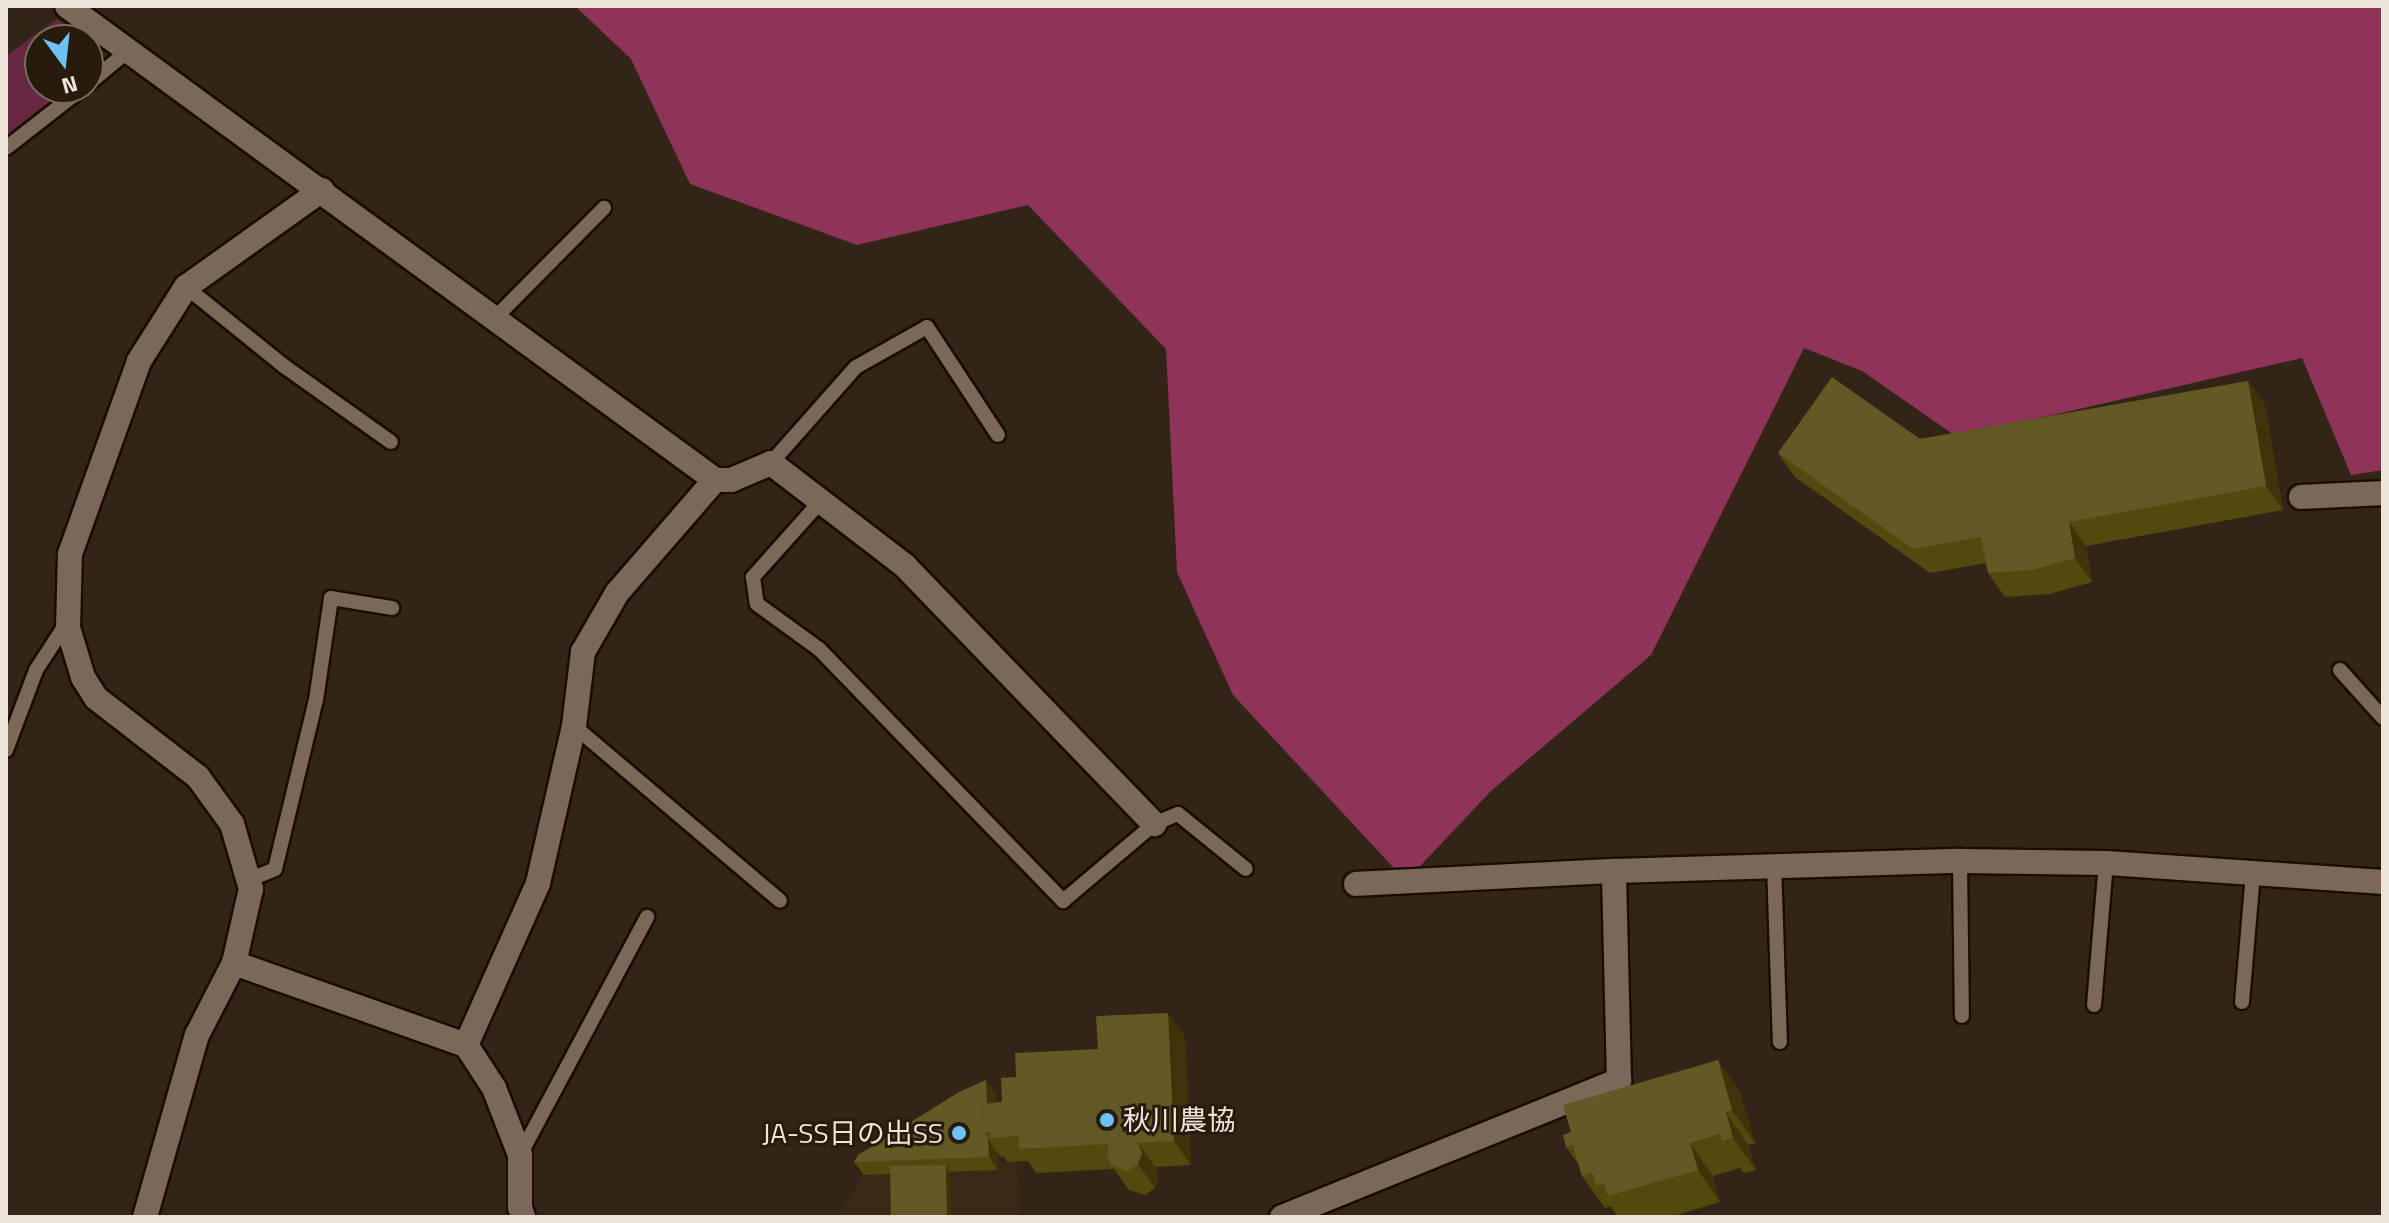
<!DOCTYPE html>
<meta charset="utf-8">
<style>
body{margin:0}
#map{position:relative;width:2389px;height:1223px;overflow:hidden;background:#322416;font-family:"Titillium Web","Noto Sans JP",sans-serif}
div>[style]{position:absolute}
.built>*{inset:0;background:#3c2915}
.green>*{inset:0;background:#682741}
.forest>*{inset:0;background:#8e3458}
.roads{filter:drop-shadow(2px 0 #1a0d02) drop-shadow(-2px 0 #1a0d02) drop-shadow(0 2px #1a0d02) drop-shadow(0 -2px #1a0d02)}
.lane>*{height:14px;margin:-7px;padding:0 7px;transform-origin:7px;border-radius:7px;background:#7a6959}
.street>*{height:24px;margin:-12px;padding:0 12px;transform-origin:12px;border-radius:12px;background:#7a6959}
.wall>*{inset:0;background:#52490f}
.shaded-wall>*{inset:0;background:#3e3309}
.building>*{inset:0;background:#625925;transform-origin:0 0}
.dots>*{width:22px;height:22px;translate:-50% -50%;box-sizing:border-box;border:4px solid #281b0d;border-radius:50%}
span{translate:-50% -50%;white-space:nowrap;text-align:center;line-height:1.15;-webkit-text-stroke:6px #281b0d;paint-order:stroke}
.poi-label{font-size:28px;color:#ede4da}
.left{translate:0 -50%;text-align:left}
.right{translate:-100% -50%;text-align:right}
.frame{position:absolute;inset:0;border:8px solid #ede4da;pointer-events:none}
.north{position:absolute;left:24px;top:24px;width:80px;height:80px;box-sizing:border-box;background:#281b0d;border:2px solid #776b5f;border-radius:50%;rotate:165deg;font-size:22px;font-weight:700;line-height:32px;text-align:center;color:#ede4da}
.north::after{content:'';display:block;margin:auto;width:28px;height:36px;background:#6ec2f3;clip-path:polygon(50% 0,100% 100%,50% 72%,0 100%)}
</style>
<div id="map">
<div class="built">
<div style="clip-path:polygon(996px 1090px,1000px 1163px,1017px 1162px,1020px 1217px,838px 1217px,866px 1168px,966px 1103px)"></div>
</div>
<div class="green">
<div style="clip-path:polygon(57px 19px,85px 40px,40px 40px,40px 88px,69px 88px,6px 137px,6px 56px)"></div>
</div>
<div class="forest">
<div style="clip-path:polygon(575px 6px,2383px 6px,2383px 470px,2351px 475px,2302px 358px,1957px 437px,1862px 371px,1804px 348px,1651px 655px,1491px 791px,1406px 881px,1233px 695px,1177px 572px,1166px 349px,1028px 205px,857px 245px,690px 184px,631px 59px)"></div>
</div>
<div class="roads">
<div class="lane">
<div style="left:88px;top:84px;width:52px;rotate:-39.5deg"></div>
<div style="left:6px;top:148px;width:98px;rotate:-37.9deg"></div>
<div style="left:186px;top:287px;width:126px;rotate:38.9deg"></div>
<div style="left:284px;top:366px;width:131px;rotate:35.4deg"></div>
<div style="left:495px;top:318px;width:155px;rotate:-45.3deg"></div>
<div style="left:771px;top:463px;width:128px;rotate:-48.5deg"></div>
<div style="left:856px;top:367px;width:81px;rotate:-29.4deg"></div>
<div style="left:927px;top:327px;width:129px;rotate:56.7deg"></div>
<div style="left:820px;top:502px;width:101px;rotate:131.8deg"></div>
<div style="left:753px;top:577px;width:27px;rotate:82deg"></div>
<div style="left:757px;top:604px;width:77px;rotate:36deg"></div>
<div style="left:819px;top:649px;width:351px;rotate:45.9deg"></div>
<div style="left:1063px;top:901px;width:119px;rotate:-40.2deg"></div>
<div style="left:1154px;top:824px;width:26px;rotate:-23deg"></div>
<div style="left:1178px;top:814px;width:87px;rotate:39deg"></div>
<div style="left:2340px;top:670px;width:64px;rotate:48.1deg"></div>
<div style="left:574px;top:726px;width:270px;rotate:40.3deg"></div>
<div style="left:6px;top:750px;width:85px;rotate:-69.4deg"></div>
<div style="left:36px;top:670px;width:59px;rotate:-56.9deg"></div>
<div style="left:1960px;top:861px;width:155px;rotate:89.3deg"></div>
<div style="left:1774px;top:864px;width:178px;rotate:88.1deg"></div>
<div style="left:248px;top:880px;width:29px;rotate:-22deg"></div>
<div style="left:275px;top:869px;width:174px;rotate:-76.4deg"></div>
<div style="left:316px;top:700px;width:103px;rotate:-81.6deg"></div>
<div style="left:331px;top:598px;width:62px;rotate:9.3deg"></div>
<div style="left:2242px;top:1002px;width:129px;rotate:-85.1deg"></div>
<div style="left:2094px;top:1005px;width:143px;rotate:-85.2deg"></div>
<div style="left:520px;top:1155px;width:270px;rotate:-61.9deg"></div>
</div>
<div class="street">
<div style="left:67px;top:6px;width:803px;rotate:36.18deg"></div>
<div style="left:715px;top:480px;width:16px"></div>
<div style="left:731px;top:480px;width:43px;rotate:-23deg"></div>
<div style="left:771px;top:463px;width:169px;rotate:37.5deg"></div>
<div style="left:905px;top:566px;width:359px;rotate:46deg"></div>
<div style="left:2301px;top:497px;width:82px;rotate:-2.8deg"></div>
<div style="left:1356px;top:884px;width:258px;rotate:-2.9deg"></div>
<div style="left:234px;top:963px;width:246px;rotate:19.5deg"></div>
<div style="left:466px;top:1045px;width:51px;rotate:56.9deg"></div>
<div style="left:494px;top:1088px;width:72px;rotate:68.8deg"></div>
<div style="left:520px;top:1155px;width:52px;rotate:90deg"></div>
<div style="left:520px;top:1207px;width:10px;rotate:73deg"></div>
<div style="left:466px;top:1045px;width:177px;rotate:-66deg"></div>
<div style="left:538px;top:883px;width:161px;rotate:-77.1deg"></div>
<div style="left:574px;top:726px;width:75px;rotate:-83.1deg"></div>
<div style="left:583px;top:652px;width:68px;rotate:-60deg"></div>
<div style="left:617px;top:593px;width:150px;rotate:-49.1deg"></div>
<div style="left:145px;top:1217px;width:189px;rotate:-74.1deg"></div>
<div style="left:197px;top:1035px;width:81px;rotate:-62.8deg"></div>
<div style="left:234px;top:963px;width:76px;rotate:-77.1deg"></div>
<div style="left:251px;top:889px;width:68px;rotate:-106.3deg"></div>
<div style="left:232px;top:824px;width:58px;rotate:-125.9deg"></div>
<div style="left:198px;top:777px;width:129px;rotate:-142.2deg"></div>
<div style="left:96px;top:698px;width:25px;rotate:-122deg"></div>
<div style="left:83px;top:677px;width:51px;rotate:-107deg"></div>
<div style="left:68px;top:628px;width:74px;rotate:-88.5deg"></div>
<div style="left:70px;top:554px;width:205px;rotate:-70.3deg"></div>
<div style="left:139px;top:361px;width:88px;rotate:-57.6deg"></div>
<div style="left:186px;top:287px;width:167px;rotate:-35.5deg"></div>
<div style="left:1282px;top:1217px;width:364px;rotate:-22.1deg"></div>
<div style="left:1619px;top:1080px;width:209px;rotate:-91.4deg"></div>
<div style="left:1614px;top:871px;width:346px;rotate:-1.7deg"></div>
<div style="left:1960px;top:861px;width:146px;rotate:0.8deg"></div>
<div style="left:2106px;top:863px;width:278px;rotate:3.9deg"></div>
</div>
</div>
<div class="wall">
<div style="clip-path:polygon(2248px 381px,2265px 405px,2283px 510px,2086px 546px,2092px 582px,2050px 594px,2005px 597px,1988px 573px,1986px 563px,1930px 573px,1795px 477px,1778px 453px,1920px 439px)"></div>
<div style="clip-path:polygon(1168px 1013px,1185px 1037px,1191px 1165px,1155px 1167px,1159px 1177px,1155px 1188px,1145px 1195px,1129px 1190px,1114px 1169px,1036px 1173px,1028px 1161px,1007px 1162px,1004px 1157px,1001px 1157px,997px 1152px,998px 1170px,864px 1175px,854px 1162px,995px 1093px,996px 1103px,1002px 1102px,1016px 1077px,1098px 1049px)"></div>
<div style="clip-path:polygon(1718px 1060px,1740px 1092px,1755px 1143px,1748px 1145px,1756px 1170px,1744px 1173px,1740px 1168px,1713px 1176px,1720px 1202px,1670px 1217px,1618px 1217px,1610px 1206px,1605px 1208px,1582px 1176px,1579px 1165px,1566px 1147px,1571px 1132px)"></div>
</div>
<div class="shaded-wall">
<div style="clip-path:polygon(2248px 381px,2265px 405px,2283px 510px,2266px 486px)"></div>
<div style="clip-path:polygon(2069px 522px,2086px 546px,2092px 582px,2075px 558px)"></div>
<div style="clip-path:polygon(1168px 1013px,1185px 1037px,1191px 1165px,1174px 1141px)"></div>
<div style="clip-path:polygon(1718px 1060px,1740px 1092px,1755px 1143px,1732px 1110px)"></div>
<div style="clip-path:polygon(986px 1080px,995px 1093px,997px 1137px,990px 1132px,988px 1132px)"></div>
<div style="clip-path:polygon(1726px 1112px,1748px 1145px,1756px 1170px,1733px 1138px)"></div>
<div style="clip-path:polygon(988px 1139px,997px 1152px,998px 1170px,989px 1157px)"></div>
<div style="clip-path:polygon(1138px 1143px,1155px 1167px,1159px 1177px,1155px 1188px,1138px 1164px)"></div>
<div style="clip-path:polygon(1690px 1143px,1713px 1176px,1720px 1202px,1698px 1170px)"></div>
<div style="clip-path:polygon(946px 1165px,950px 1172px,952px 1217px,947px 1217px)"></div>
</div>
<div class="building">
<div style="clip-path:polygon(1832px 377px,1920px 439px,2248px 381px,2266px 486px,2069px 522px,2075px 558px,2033px 570px,1988px 573px,1981px 537px,1913px 549px,1778px 453px)"></div>
<div style="clip-path:polygon(1168px 1013px,1174px 1141px,1138px 1143px,1142px 1153px,1138px 1164px,1128px 1171px,1112px 1166px,1107px 1156px,1109px 1144px,1019px 1149px,1019px 1136px,990px 1138px,990px 1132px,984px 1133px,982px 1104px,1002px 1102px,1001px 1078px,1016px 1077px,1015px 1053px,1098px 1049px,1096px 1016px)"></div>
<div style="clip-path:polygon(1718px 1060px,1732px 1110px,1726px 1112px,1733px 1138px,1722px 1141px,1720px 1134px,1690px 1143px,1698px 1170px,1608px 1196px,1604px 1183px,1596px 1185px,1592px 1172px,1582px 1176px,1573px 1145px,1566px 1147px,1563px 1135px,1571px 1132px,1563px 1105px)"></div>
<div style="clip-path:polygon(986px 1080px,987px 1104px,982px 1104px,984px 1133px,988px 1139px,989px 1157px,854px 1162px,858px 1155px,959px 1092px)"></div>
<div style="left:946px;top:1165px;width:52px;height:56px;rotate:89deg"></div>
</div>
<div class="dots">
<div style="left:1107px;top:1120px;background:#6ec2f3"></div>
<div style="left:959px;top:1133px;background:#6ec2f3"></div>
</div>
<div class="poi-label">
<span class="left" style="left:1123px;top:1120px">秋川農協</span>
<span class="right" style="left:943px;top:1133px">JA-SS日の出SS</span>
</div>
<div class="frame"></div>
<div class="north">N</div>
</div>
